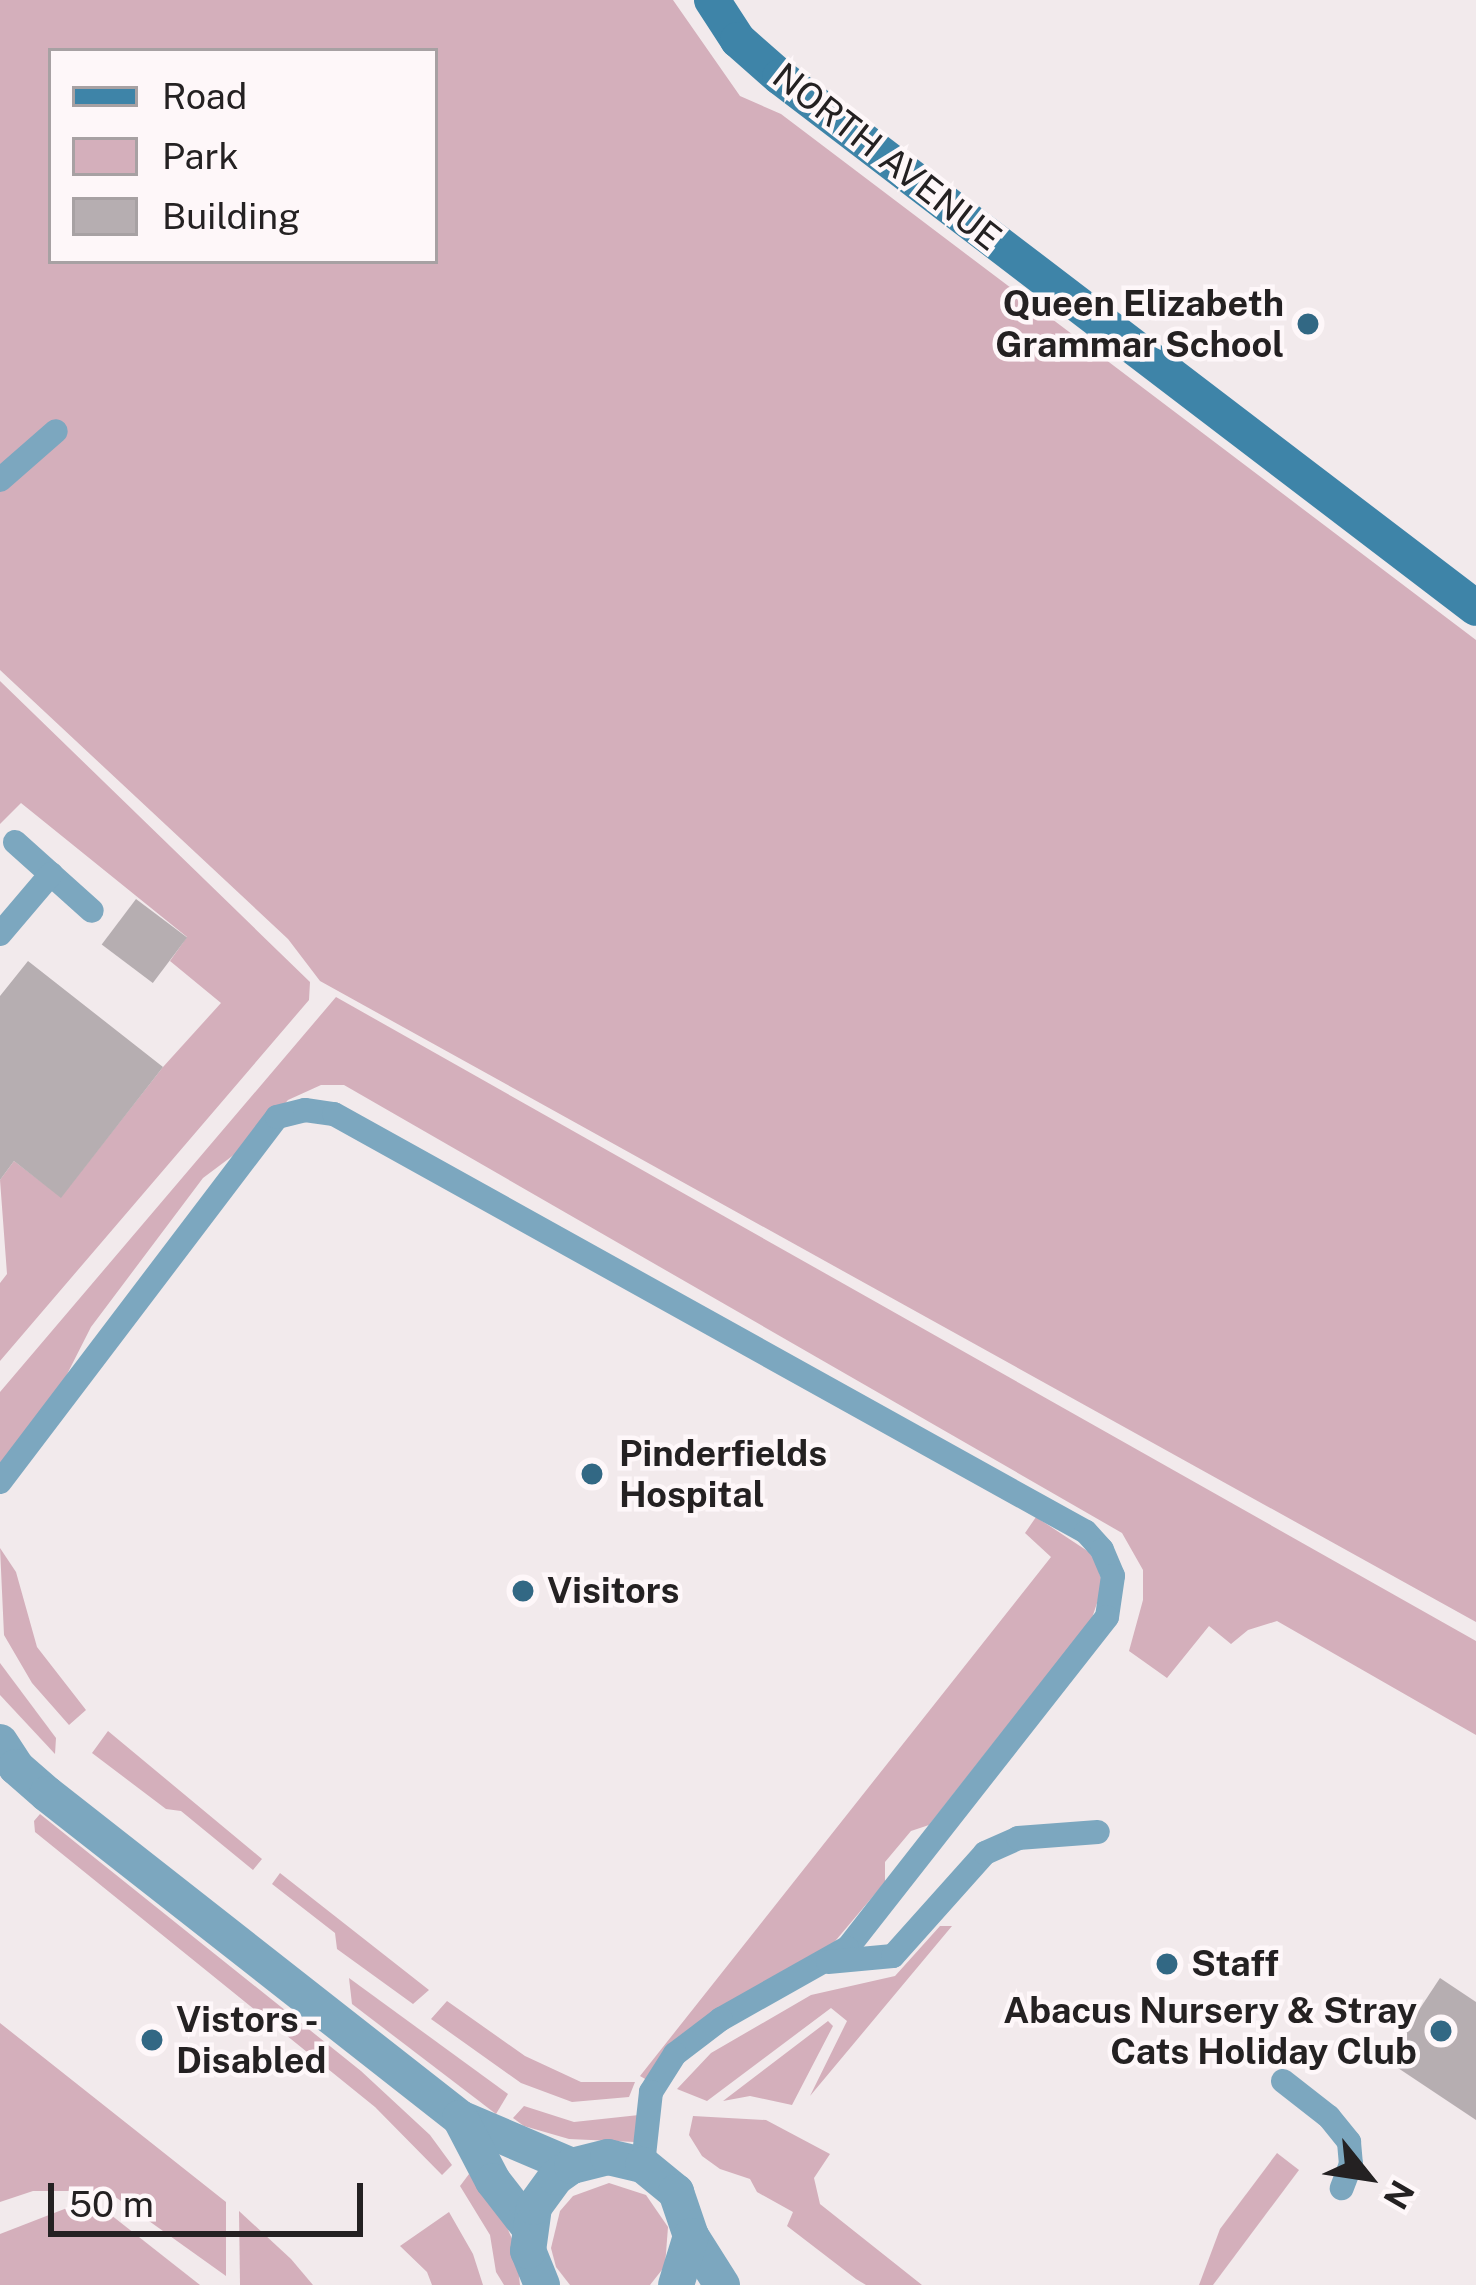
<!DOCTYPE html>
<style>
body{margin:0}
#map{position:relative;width:1476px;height:2285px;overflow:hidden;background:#f2eaec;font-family:"Public Sans",sans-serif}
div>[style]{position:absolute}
.green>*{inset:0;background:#d4afbb}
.building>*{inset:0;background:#b6aeb1;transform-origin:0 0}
.lane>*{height:24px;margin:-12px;padding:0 12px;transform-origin:12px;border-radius:12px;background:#7ca7bf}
.street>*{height:36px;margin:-18px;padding:0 18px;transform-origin:18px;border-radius:18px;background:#7ca7bf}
.secondary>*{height:36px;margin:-18px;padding:0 18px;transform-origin:18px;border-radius:18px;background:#3e84a8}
.dots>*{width:33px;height:33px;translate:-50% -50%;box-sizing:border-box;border:6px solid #fef7f9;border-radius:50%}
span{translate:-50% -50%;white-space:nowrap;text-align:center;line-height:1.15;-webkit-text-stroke:9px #fef7f9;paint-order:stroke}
.street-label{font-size:36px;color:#242122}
.poi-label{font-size:36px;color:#242122;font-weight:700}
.right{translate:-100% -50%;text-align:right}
.left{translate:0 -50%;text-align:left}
.legend{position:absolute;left:48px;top:48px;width:390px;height:216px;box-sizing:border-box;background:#fef7f9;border:3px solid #a7a1a3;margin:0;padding:15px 21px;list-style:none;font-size:36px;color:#242122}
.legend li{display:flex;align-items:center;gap:24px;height:60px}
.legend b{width:60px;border:3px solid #a7a1a3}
.north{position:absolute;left:1308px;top:2117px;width:120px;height:120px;-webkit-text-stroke:9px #fef7f9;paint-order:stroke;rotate:120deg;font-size:33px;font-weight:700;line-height:48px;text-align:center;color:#242122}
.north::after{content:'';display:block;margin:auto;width:42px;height:54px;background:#242122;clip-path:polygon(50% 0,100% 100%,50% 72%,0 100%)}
.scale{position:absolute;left:48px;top:2183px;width:315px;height:54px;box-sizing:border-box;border:6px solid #242122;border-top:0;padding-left:15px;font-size:36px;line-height:42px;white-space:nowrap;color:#242122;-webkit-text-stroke:9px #fef7f9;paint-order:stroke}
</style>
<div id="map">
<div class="green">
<div style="clip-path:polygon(evenodd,0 0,673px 0,740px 96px,781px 114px,1476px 640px,1476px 1622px,320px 981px,288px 939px,0 670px,0 0,51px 51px,435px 51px,435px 261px,51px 261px,51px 51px)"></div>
<div style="clip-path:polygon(0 681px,310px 982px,309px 1000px,0 1361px,0 1283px,7px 1274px,0 1180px,14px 1161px,61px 1197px,163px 1067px,221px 1003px,170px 961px,187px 937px,21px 803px,0 824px)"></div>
<div style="clip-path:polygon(336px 997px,1476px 1641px,1476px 1735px,1277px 1621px,1248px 1630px,1231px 1644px,1209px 1626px,1167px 1678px,1129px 1651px,1143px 1600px,1143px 1570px,1122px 1533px,344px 1085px,321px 1085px,288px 1100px,251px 1142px,203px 1178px,91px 1327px,58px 1392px,0 1464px,0 1392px)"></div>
<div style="clip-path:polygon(1036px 1517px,1089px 1552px,1096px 1563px,1103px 1585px,1092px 1618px,929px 1825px,911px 1831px,885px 1862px,885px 1882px,815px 1965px,652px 2083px,640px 2076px,1051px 1557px,1025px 1533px)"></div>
<div style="clip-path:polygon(0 1548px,16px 1572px,37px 1647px,86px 1710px,69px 1725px,32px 1683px,4px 1635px)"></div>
<div style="clip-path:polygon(0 1663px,56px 1738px,55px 1754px,0 1695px)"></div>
<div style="clip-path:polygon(108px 1731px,262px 1859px,253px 1870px,181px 1811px,166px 1809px,92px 1753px)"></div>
<div style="clip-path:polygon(40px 1814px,361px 2071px,430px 2135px,452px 2165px,442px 2175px,375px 2107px,35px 1832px,34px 1821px)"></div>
<div style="clip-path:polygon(280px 1873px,429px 1990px,413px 2004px,337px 1949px,335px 1933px,272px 1884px)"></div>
<div style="clip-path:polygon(940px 1926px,952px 1926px,810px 2096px,847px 2021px,831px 2008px,707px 2101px,677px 2089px,711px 2053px,811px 1995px,895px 1976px)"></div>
<div style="clip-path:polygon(349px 1978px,508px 2094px,496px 2114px,352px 2004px)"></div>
<div style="clip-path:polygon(447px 2001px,525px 2056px,581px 2082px,635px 2082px,629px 2097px,572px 2102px,521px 2083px,431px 2019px)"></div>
<div style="clip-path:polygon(828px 2021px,833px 2026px,792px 2105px,750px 2096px,723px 2101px)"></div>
<div style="clip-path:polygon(0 2023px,226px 2202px,226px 2276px,107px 2191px,33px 2191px,0 2202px)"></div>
<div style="clip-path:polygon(524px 2106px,574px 2122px,639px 2115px,635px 2142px,569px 2139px,524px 2126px,513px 2118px)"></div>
<div style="clip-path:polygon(693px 2116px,766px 2120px,830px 2154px,814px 2178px,820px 2204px,922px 2285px,866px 2285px,856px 2279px,787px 2226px,793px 2212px,757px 2192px,750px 2179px,720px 2169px,702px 2156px,689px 2135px)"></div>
<div style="clip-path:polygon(1277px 2153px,1299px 2170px,1213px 2285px,1199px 2285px,1220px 2229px)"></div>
<div style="clip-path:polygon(469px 2174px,502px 2216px,516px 2248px,520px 2285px,504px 2285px,496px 2272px,490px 2235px,460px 2186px)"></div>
<div style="clip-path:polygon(609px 2183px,646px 2195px,668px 2227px,665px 2266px,650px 2285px,570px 2285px,556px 2267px,551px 2248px,560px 2211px,573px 2196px)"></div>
<div style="clip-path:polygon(67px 2208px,111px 2215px,200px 2285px,0 2285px,0 2234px)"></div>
<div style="clip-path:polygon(239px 2211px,291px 2259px,313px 2285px,240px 2285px)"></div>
<div style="clip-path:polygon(449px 2212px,473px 2254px,483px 2285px,432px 2285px,427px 2272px,400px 2246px)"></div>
</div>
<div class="building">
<div style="left:136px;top:899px;width:64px;height:57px;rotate:37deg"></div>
<div style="clip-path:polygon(28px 961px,163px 1067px,61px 1198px,14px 1161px,0 1180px,0 996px)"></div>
<div style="clip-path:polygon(1440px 1978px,1476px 2002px,1476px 2120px,1386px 2060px)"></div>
</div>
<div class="lane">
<div style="left:0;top:480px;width:74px;rotate:-41.2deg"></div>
<div style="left:15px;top:842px;width:103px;rotate:41.9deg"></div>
<div style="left:0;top:934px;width:79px;rotate:-49.6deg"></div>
<div style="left:0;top:1482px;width:458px;rotate:-52.8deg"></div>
<div style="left:277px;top:1117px;width:29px;rotate:-14deg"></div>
<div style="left:305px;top:1110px;width:29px;rotate:8deg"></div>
<div style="left:334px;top:1114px;width:860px;rotate:29.07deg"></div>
<div style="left:1086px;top:1532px;width:24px;rotate:48deg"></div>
<div style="left:1102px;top:1550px;width:28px;rotate:67deg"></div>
<div style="left:1113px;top:1576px;width:41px;rotate:98.3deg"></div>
<div style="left:1107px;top:1617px;width:421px;rotate:128.1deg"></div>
<div style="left:847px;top:1948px;width:145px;rotate:150.6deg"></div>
<div style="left:721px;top:2019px;width:58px;rotate:142.7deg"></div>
<div style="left:675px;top:2054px;width:45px;rotate:122.3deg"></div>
<div style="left:651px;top:2092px;width:73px;rotate:96.3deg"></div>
<div style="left:828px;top:1962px;width:65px;rotate:-5.3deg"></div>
<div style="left:893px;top:1956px;width:138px;rotate:-48.2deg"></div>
<div style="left:985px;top:1853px;width:36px;rotate:-24deg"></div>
<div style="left:1018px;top:1838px;width:80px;rotate:-4.3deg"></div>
<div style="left:1283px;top:2081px;width:58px;rotate:38deg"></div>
<div style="left:1329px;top:2117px;width:32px;rotate:51deg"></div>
<div style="left:1349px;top:2142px;width:22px;rotate:85deg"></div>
<div style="left:1351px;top:2164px;width:26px;rotate:111deg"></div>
</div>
<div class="street">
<div style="left:0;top:1742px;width:30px;rotate:57deg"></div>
<div style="left:16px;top:1767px;width:41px;rotate:41.1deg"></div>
<div style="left:47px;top:1794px;width:525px;rotate:38.11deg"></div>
<div style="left:460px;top:2118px;width:122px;rotate:23.2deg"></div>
<div style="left:460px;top:2118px;width:71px;rotate:62.4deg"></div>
<div style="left:493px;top:2181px;width:57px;rotate:52.1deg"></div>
<div style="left:691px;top:2236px;width:58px;rotate:57.7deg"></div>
<div style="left:542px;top:2285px;width:37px;rotate:-112deg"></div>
<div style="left:528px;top:2251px;width:44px;rotate:-82.2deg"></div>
<div style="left:534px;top:2207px;width:37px;rotate:-54deg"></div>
<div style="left:556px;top:2177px;width:19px;rotate:-35deg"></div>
<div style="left:572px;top:2166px;width:37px;rotate:-14deg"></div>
<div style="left:608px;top:2157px;width:36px;rotate:13deg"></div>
<div style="left:643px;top:2165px;width:43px;rotate:39.3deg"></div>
<div style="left:676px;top:2192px;width:46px;rotate:71.2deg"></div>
<div style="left:691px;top:2236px;width:51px;rotate:107deg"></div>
</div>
<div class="secondary">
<div style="left:712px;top:0;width:48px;rotate:57deg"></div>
<div style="left:738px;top:40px;width:56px;rotate:41.4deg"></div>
<div style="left:780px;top:77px;width:875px;rotate:37.34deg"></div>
</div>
<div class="dots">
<div style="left:1308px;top:324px;background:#326884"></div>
<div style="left:592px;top:1474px;background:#326884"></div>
<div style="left:523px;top:1591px;background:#326884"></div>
<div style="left:1167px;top:1964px;background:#326884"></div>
<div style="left:1441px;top:2031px;background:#326884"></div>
<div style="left:152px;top:2040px;background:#326884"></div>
</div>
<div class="street-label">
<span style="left:887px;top:157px;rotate:38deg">NORTH AVENUE</span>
</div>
<div class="poi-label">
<span class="right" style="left:1284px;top:324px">Queen Elizabeth<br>Grammar School</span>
<span class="left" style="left:619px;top:1474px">Pinderfields<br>Hospital</span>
<span class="left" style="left:547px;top:1591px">Visitors</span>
<span class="left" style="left:1191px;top:1964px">Staff</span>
<span class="right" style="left:1417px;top:2031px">Abacus Nursery &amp; Stray<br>Cats Holiday Club</span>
<span class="left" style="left:176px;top:2040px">Vistors -<br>Disabled</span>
</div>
<ul class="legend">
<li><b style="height:15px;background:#3e84a8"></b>Road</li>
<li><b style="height:33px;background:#d4afbb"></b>Park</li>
<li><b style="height:33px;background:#b6aeb1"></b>Building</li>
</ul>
<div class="north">N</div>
<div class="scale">50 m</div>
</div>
